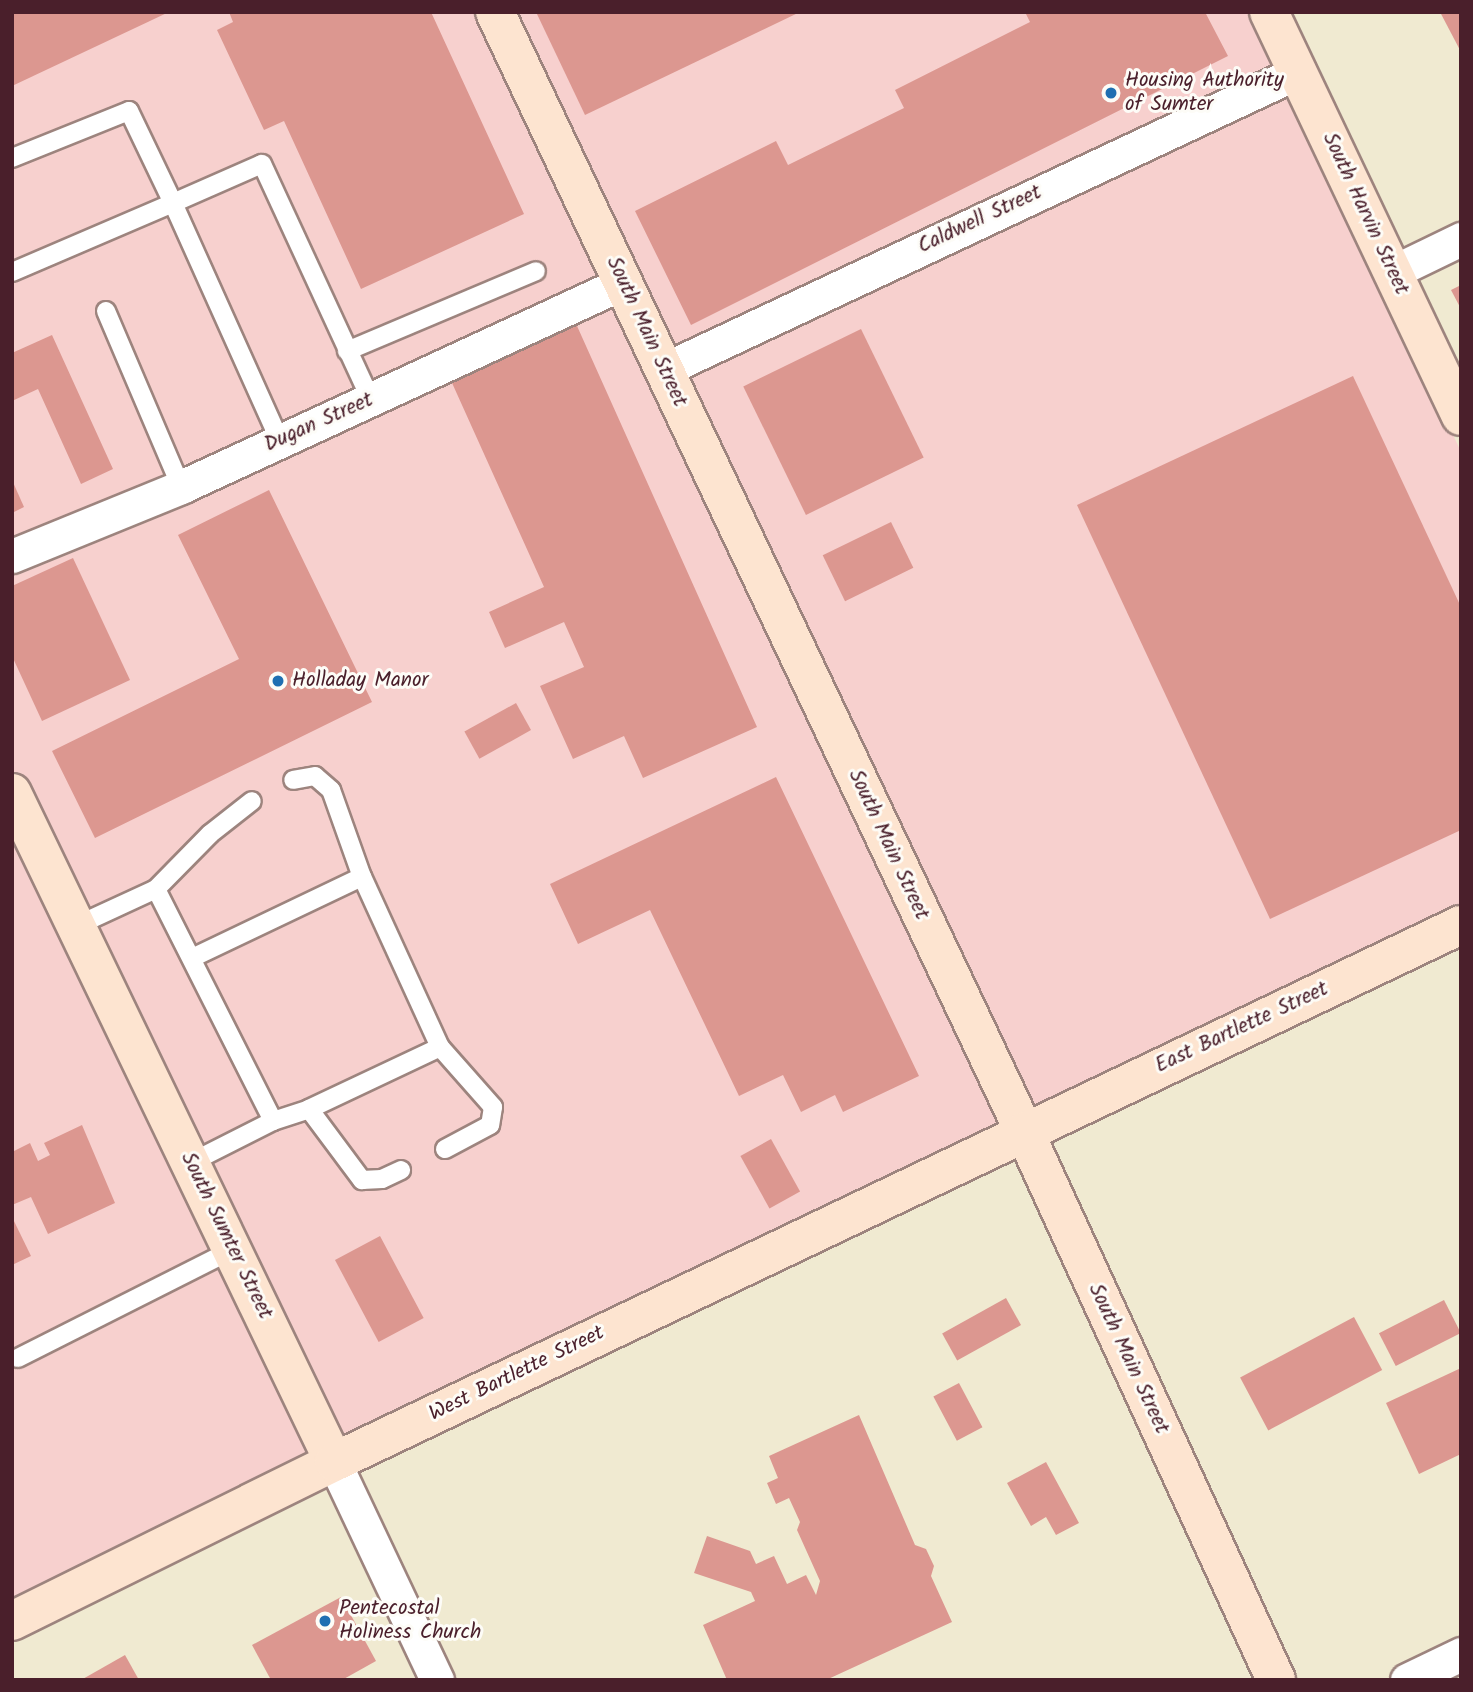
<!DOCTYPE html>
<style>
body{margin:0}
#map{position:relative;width:1473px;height:1692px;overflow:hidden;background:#f0ead1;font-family:Kalam,sans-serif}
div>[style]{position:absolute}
.built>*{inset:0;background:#f7d0ce}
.building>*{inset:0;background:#dc9790;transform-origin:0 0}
.roads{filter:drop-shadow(2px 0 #9d847e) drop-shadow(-2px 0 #9d847e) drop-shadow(0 2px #9d847e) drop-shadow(0 -2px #9d847e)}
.lane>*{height:18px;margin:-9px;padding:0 9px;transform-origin:9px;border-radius:9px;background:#fff}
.street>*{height:33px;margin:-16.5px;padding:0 16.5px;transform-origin:16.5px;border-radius:16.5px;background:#fff}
.secondary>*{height:38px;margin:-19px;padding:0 19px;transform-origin:19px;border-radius:19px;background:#fde4d0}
.dots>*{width:19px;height:19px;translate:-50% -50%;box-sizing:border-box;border:4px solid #fdfcf7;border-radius:50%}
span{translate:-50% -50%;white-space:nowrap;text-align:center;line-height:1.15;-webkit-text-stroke:6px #fdfcf7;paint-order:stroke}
.poi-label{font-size:21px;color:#4a1f2b}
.left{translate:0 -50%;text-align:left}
.street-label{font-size:21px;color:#4a1f2b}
.frame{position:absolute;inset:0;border:14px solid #4a1f2b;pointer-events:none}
</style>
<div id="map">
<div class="built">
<div style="clip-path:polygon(12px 12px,1258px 12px,1461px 452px,1461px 907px,12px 1600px)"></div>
</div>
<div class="building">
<div style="clip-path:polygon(12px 12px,169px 12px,12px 86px)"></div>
<div style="clip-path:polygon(229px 12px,431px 12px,524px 214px,361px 289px,284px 121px,264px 130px,217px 30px,233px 22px)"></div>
<div style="clip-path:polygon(536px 12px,800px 12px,585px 115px)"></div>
<div style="clip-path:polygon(1025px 12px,1205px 12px,1228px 56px,691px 325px,635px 211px,776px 141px,788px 165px,904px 108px,895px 90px,1030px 22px)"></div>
<div style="clip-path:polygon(1440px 12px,1461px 12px,1461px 52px)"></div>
<div style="clip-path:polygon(1461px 285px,1461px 309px,1451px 290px)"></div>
<div style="clip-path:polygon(573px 317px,757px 727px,643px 778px,624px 736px,573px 759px,540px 686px,584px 667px,564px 622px,505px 648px,489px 612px,544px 587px,448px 374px)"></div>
<div style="left:861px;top:329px;width:143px;height:131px;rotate:64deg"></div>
<div style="clip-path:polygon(52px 335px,113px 469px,81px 484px,38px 389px,12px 401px,12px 353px)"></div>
<div style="clip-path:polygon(1353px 376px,1461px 607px,1461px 830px,1270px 919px,1077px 505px)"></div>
<div style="clip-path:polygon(12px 480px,24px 507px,12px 513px)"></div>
<div style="clip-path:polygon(269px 490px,372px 702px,95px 838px,52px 751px,239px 659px,178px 535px)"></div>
<div style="left:891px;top:522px;width:51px;height:76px;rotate:64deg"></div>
<div style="clip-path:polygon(73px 558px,130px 680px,42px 721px,12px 656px,12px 586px)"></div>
<div style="left:516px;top:703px;width:31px;height:59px;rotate:61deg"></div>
<div style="clip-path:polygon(776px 777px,919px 1076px,843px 1112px,835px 1095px,801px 1112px,783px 1075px,739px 1096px,650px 910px,578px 944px,550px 884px)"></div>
<div style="clip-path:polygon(82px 1125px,115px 1203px,48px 1234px,31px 1197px,12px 1205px,12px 1152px,30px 1143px,38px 1161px,50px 1155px,44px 1143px)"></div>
<div style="left:771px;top:1139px;width:60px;height:35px;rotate:61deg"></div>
<div style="clip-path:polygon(12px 1217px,31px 1256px,12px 1265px)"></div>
<div style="left:380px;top:1236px;width:93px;height:51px;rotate:62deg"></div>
<div style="left:1006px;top:1298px;width:31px;height:73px;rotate:61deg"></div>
<div style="left:1444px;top:1300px;width:37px;height:73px;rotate:63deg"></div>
<div style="left:1354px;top:1317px;width:60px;height:129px;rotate:62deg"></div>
<div style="clip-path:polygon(1461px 1368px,1461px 1454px,1419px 1474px,1386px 1403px)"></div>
<div style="left:959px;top:1383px;width:50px;height:29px;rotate:62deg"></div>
<div style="clip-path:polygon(859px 1415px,915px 1545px,926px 1549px,934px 1566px,931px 1576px,952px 1622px,826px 1680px,727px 1680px,703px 1625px,755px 1601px,751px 1592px,694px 1573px,707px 1536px,750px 1551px,756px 1564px,774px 1556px,787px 1584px,806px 1575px,816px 1595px,820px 1581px,797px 1530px,800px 1522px,789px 1498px,776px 1504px,767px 1483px,778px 1478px,769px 1456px)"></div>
<div style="clip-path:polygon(1046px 1462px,1079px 1523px,1056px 1535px,1046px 1517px,1031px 1526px,1007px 1483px)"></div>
<div style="clip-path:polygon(341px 1597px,376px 1661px,342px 1680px,271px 1680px,252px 1645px)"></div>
<div style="clip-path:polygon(125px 1655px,139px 1680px,81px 1680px)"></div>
</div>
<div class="roads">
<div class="lane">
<div style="left:12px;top:158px;width:126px;rotate:-21.9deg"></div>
<div style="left:129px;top:111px;width:102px;rotate:64.4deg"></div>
<div style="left:173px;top:203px;width:175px;rotate:156.8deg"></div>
<div style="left:106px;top:311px;width:191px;rotate:66.9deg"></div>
<div style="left:347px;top:351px;width:205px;rotate:-22.9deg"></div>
<div style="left:279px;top:439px;width:259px;rotate:-114.2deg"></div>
<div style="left:173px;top:203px;width:97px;rotate:-23.7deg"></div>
<div style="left:262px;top:164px;width:260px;rotate:65.2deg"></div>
<div style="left:156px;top:889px;width:77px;rotate:-45.5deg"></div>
<div style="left:210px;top:834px;width:53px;rotate:-38.2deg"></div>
<div style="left:76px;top:926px;width:88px;rotate:-24.8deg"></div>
<div style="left:156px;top:889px;width:260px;rotate:63.2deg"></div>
<div style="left:273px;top:1121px;width:93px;rotate:153.2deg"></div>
<div style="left:194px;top:957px;width:186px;rotate:-25.5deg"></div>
<div style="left:440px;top:1047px;width:80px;rotate:48.5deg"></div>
<div style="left:493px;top:1107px;width:18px;rotate:99deg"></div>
<div style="left:490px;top:1125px;width:51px;rotate:151.9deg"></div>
<div style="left:309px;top:1109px;width:89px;rotate:53.3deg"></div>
<div style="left:362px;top:1180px;width:20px;rotate:-3deg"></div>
<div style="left:382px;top:1179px;width:21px;rotate:-25deg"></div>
<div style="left:273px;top:1121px;width:38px;rotate:-18deg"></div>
<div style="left:309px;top:1109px;width:145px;rotate:-25.3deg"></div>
<div style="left:440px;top:1047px;width:187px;rotate:-114.6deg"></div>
<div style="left:362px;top:877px;width:92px;rotate:-109.6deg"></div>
<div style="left:331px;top:790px;width:21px;rotate:-139deg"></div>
<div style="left:315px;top:776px;width:22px;rotate:170deg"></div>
<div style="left:18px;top:1358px;width:240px;rotate:-26.8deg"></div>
</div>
<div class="street">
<div style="left:1393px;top:272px;width:76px;rotate:-25.9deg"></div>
<div style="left:663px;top:370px;width:701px;rotate:-25.14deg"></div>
<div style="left:12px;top:556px;width:183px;rotate:-22.2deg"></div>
<div style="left:181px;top:487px;width:487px;rotate:-24.8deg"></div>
<div style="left:334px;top:1462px;width:241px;rotate:64.7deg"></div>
<div style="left:1407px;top:1680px;width:60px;rotate:-25.7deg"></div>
</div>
<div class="secondary">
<div style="left:495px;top:12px;width:1238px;rotate:64.7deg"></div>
<div style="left:1024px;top:1131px;width:604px;rotate:65.34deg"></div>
<div style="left:1269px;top:12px;width:447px;rotate:64.6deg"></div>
<div style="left:12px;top:793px;width:742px;rotate:64.3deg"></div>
<div style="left:12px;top:1621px;width:359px;rotate:-26.3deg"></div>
<div style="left:334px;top:1462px;width:1248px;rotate:-25.48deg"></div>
</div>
</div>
<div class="dots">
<div style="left:1111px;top:93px;background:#1f6fb2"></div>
<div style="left:278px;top:681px;background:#1f6fb2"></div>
<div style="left:325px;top:1621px;background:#1f6fb2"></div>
</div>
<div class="poi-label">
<span class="left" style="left:1125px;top:93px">Housing Authority<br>of Sumter</span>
<span class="left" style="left:292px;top:681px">Holladay Manor</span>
<span class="left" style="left:339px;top:1621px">Pentecostal<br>Holiness Church</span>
</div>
<div class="street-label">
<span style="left:1365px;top:214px;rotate:65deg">South Harvin Street</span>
<span style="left:980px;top:220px;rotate:-25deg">Caldwell Street</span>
<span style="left:646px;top:332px;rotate:65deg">South Main Street</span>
<span style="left:319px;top:423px;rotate:-24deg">Dugan Street</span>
<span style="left:888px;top:845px;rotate:65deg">South Main Street</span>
<span style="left:1242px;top:1028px;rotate:-25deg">East Bartlette Street</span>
<span style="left:226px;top:1236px;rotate:64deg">South Sumter Street</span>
<span style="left:1128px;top:1359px;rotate:65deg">South Main Street</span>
<span style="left:517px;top:1374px;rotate:-26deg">West Bartlette Street</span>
</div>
<div class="frame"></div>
</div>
